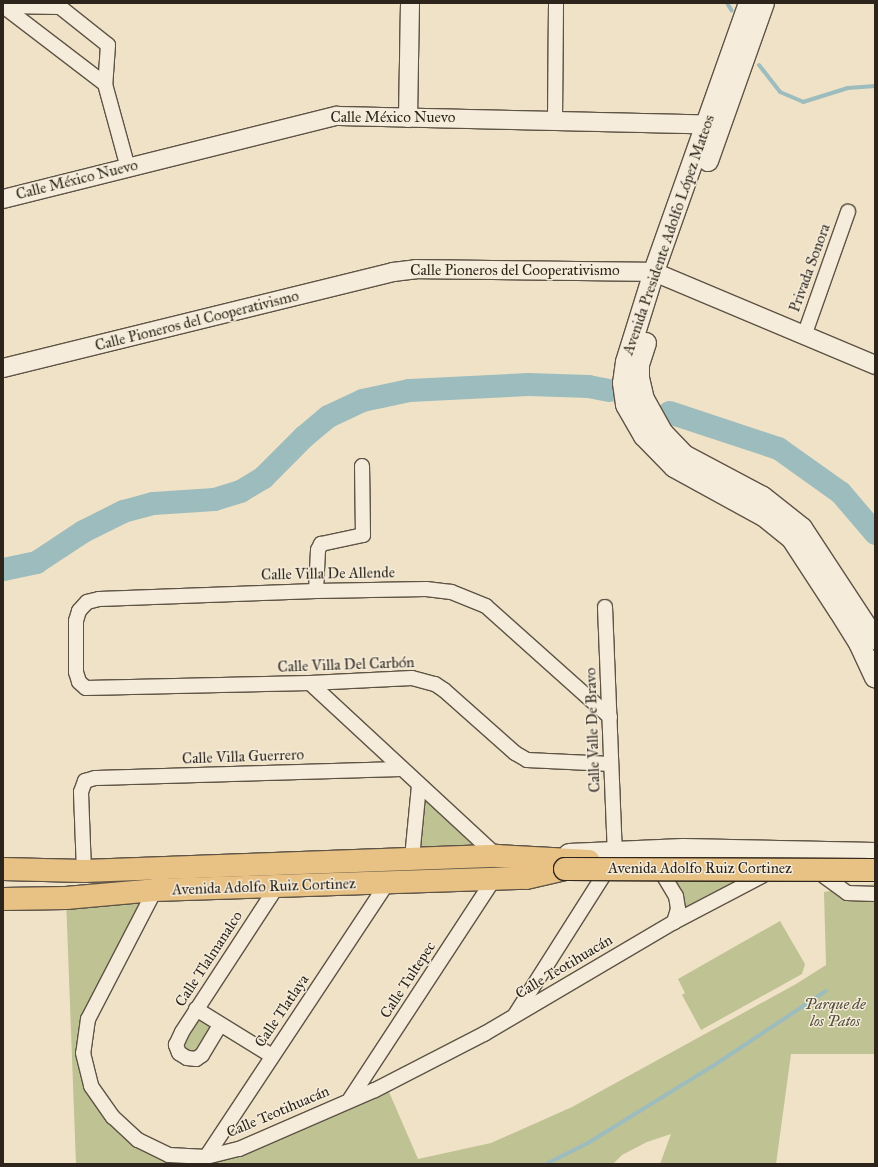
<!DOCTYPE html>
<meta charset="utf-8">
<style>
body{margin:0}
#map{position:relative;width:878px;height:1167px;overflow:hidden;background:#f0e2c7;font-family:"IM FELL Great Primer",serif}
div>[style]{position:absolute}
.green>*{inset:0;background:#bfc292}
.stream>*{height:4px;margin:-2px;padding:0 2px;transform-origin:2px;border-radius:2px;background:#9dbcbd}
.river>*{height:23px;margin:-11.5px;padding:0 11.5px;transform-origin:11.5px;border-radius:11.5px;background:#9dbcbd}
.roads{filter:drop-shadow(1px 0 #5e5446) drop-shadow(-1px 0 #5e5446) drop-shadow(0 1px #5e5446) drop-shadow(0 -1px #5e5446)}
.minor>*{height:14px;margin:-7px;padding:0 7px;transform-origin:7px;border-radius:7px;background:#f5ecdb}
.tertiary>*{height:18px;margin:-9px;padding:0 9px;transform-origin:9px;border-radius:9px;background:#f5ecdb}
.secondary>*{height:20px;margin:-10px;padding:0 10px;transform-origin:10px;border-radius:10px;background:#f5ecdb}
.primary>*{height:22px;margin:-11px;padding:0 11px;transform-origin:11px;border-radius:11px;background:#e8c184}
.bridges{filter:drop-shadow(1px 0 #2d251b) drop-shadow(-1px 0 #2d251b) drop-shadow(0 1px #2d251b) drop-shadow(0 -1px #2d251b)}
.primary-bridge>*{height:22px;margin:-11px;padding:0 11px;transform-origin:11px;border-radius:11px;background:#e8c184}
span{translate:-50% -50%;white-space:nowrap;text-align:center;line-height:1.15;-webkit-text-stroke:3px #f5ecdb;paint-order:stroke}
.street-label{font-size:15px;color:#2d251b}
.park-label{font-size:15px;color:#524c39;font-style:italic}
.frame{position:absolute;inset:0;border:4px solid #2d251b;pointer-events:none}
</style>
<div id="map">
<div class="green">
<div style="clip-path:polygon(419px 785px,497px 856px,412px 858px)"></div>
<div style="clip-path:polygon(662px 873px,762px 876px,674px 922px,678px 909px)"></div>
<div style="clip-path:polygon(875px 884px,875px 1054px,791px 1054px,776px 1164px,660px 1164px,671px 1134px,647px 1142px,622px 1155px,613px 1164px,76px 1164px,66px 898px,155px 890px,88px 1019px,91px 1086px,138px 1140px,206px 1157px,386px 1085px,418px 1159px,491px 1143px,572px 1107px,796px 984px,826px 965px,824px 892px)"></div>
<div style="clip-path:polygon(780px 921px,805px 964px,802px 974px,701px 1030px,682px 995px,685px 993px,678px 979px)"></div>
<div style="clip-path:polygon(196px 1009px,220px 1025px,202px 1055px,179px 1053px)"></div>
</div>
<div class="stream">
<div style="left:727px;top:3px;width:9px;rotate:58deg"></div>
<div style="left:759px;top:65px;width:34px;rotate:52deg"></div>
<div style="left:780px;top:92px;width:25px;rotate:23deg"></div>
<div style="left:803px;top:102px;width:47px;rotate:-17.3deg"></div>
<div style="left:848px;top:88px;width:27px;rotate:-4deg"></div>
<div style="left:546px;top:1164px;width:47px;rotate:-26.6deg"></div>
<div style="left:588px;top:1143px;width:154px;rotate:-31.7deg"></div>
<div style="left:719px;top:1062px;width:128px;rotate:-33.6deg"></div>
</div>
<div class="river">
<div style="left:669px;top:412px;width:115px;rotate:18.3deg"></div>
<div style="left:778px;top:448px;width:76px;rotate:35.4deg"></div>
<div style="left:840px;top:492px;width:54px;rotate:49.5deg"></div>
<div style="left:3px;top:569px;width:34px;rotate:-12deg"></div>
<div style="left:36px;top:562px;width:56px;rotate:-33.4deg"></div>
<div style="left:83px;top:531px;width:45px;rotate:-26.6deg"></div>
<div style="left:123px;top:511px;width:31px;rotate:-15deg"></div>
<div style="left:153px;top:503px;width:61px;rotate:-3.8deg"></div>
<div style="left:214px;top:499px;width:27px;rotate:-17deg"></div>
<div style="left:240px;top:491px;width:27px;rotate:-31deg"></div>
<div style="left:263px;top:477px;width:58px;rotate:-45deg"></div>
<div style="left:304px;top:436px;width:31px;rotate:-40deg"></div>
<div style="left:328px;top:416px;width:38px;rotate:-25deg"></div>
<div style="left:362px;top:400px;width:48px;rotate:-12deg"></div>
<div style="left:409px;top:390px;width:119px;rotate:-2.9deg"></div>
<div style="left:528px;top:384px;width:60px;rotate:1.9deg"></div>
<div style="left:588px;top:386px;width:21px;rotate:11deg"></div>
</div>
<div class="roads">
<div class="minor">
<div style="left:3px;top:6px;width:57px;rotate:1deg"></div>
<div style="left:60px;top:7px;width:61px;rotate:38.4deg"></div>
<div style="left:108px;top:45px;width:39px;rotate:94deg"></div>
<div style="left:105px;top:84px;width:87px;rotate:74.7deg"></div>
<div style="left:3px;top:6px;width:128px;rotate:37.4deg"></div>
<div style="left:555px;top:119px;width:116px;rotate:-89.5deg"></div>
<div style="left:804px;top:336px;width:132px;rotate:-70.5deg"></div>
<div style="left:316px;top:591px;width:41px;rotate:-87.2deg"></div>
<div style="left:318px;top:550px;width:7px;rotate:-63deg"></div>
<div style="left:321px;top:544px;width:43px;rotate:-12.1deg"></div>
<div style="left:363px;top:535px;width:69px;rotate:-90.8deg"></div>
<div style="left:605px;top:607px;width:244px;rotate:87.7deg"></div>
<div style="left:310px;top:683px;width:255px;rotate:42.8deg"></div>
<div style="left:610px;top:717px;width:166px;rotate:-138.2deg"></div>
<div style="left:486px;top:606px;width:38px;rotate:-158deg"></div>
<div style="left:451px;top:592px;width:25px;rotate:-173deg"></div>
<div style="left:426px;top:589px;width:110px;rotate:179deg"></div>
<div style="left:316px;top:591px;width:217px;rotate:177.9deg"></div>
<div style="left:99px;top:599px;width:12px;rotate:166deg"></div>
<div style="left:87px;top:602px;width:12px;rotate:132deg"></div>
<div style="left:79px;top:611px;width:10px;rotate:107deg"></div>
<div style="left:76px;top:621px;width:51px;rotate:90deg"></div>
<div style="left:76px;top:672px;width:10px;rotate:73deg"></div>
<div style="left:79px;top:682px;width:9px;rotate:41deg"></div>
<div style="left:86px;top:688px;width:224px;rotate:-1.3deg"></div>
<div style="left:310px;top:683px;width:102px;rotate:-2.8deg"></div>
<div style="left:412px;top:678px;width:24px;rotate:15deg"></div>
<div style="left:435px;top:684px;width:11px;rotate:34deg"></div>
<div style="left:444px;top:690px;width:95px;rotate:41.6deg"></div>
<div style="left:515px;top:753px;width:14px;rotate:30deg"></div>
<div style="left:527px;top:760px;width:84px;rotate:2.7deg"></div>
<div style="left:412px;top:858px;width:73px;rotate:-84.5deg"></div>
<div style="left:84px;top:871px;width:79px;rotate:-92.2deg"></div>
<div style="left:81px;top:792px;width:12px;rotate:-70deg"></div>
<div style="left:85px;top:781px;width:10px;rotate:-17deg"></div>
<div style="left:95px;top:778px;width:307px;rotate:-1.7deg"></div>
<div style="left:662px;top:873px;width:27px;rotate:59deg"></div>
<div style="left:676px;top:896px;width:13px;rotate:81deg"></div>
<div style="left:678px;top:909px;width:14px;rotate:107deg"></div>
<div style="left:824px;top:876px;width:29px;rotate:36deg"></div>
<div style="left:847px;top:893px;width:28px;rotate:2deg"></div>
<div style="left:155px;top:890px;width:145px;rotate:117.4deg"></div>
<div style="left:88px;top:1019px;width:34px;rotate:98deg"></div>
<div style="left:83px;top:1053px;width:34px;rotate:76deg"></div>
<div style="left:91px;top:1086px;width:38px;rotate:55deg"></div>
<div style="left:113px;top:1117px;width:34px;rotate:43deg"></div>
<div style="left:138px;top:1140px;width:34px;rotate:26deg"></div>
<div style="left:169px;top:1155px;width:37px;rotate:3deg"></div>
<div style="left:206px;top:1157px;width:34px;rotate:-14deg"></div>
<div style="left:239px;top:1149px;width:148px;rotate:-23.5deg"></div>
<div style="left:375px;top:1090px;width:123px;rotate:-27.2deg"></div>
<div style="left:484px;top:1034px;width:221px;rotate:-30.5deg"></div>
<div style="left:674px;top:922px;width:99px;rotate:-27.6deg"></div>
<div style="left:196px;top:1009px;width:89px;rotate:31.7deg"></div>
<div style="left:515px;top:1015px;width:166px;rotate:-57.6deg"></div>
<div style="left:220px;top:1025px;width:35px;rotate:121deg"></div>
<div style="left:202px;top:1055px;width:7px;rotate:146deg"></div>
<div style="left:196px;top:1059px;width:9px;rotate:-174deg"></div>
<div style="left:187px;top:1058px;width:9px;rotate:-148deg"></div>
<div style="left:179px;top:1053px;width:9px;rotate:-111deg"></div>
<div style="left:176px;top:1045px;width:14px;rotate:-65deg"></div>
<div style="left:182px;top:1032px;width:176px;rotate:-56.9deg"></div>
<div style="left:350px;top:1099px;width:263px;rotate:-56.8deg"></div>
<div style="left:206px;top:1157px;width:328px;rotate:-56.5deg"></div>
</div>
<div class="tertiary">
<div style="left:408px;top:118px;width:115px;rotate:-89deg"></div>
<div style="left:3px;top:199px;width:344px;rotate:-14deg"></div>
<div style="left:337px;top:116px;width:383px;rotate:1.3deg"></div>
<div style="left:3px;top:368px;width:402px;rotate:-13.8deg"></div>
<div style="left:393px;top:272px;width:23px;rotate:-7deg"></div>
<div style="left:416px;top:269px;width:238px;rotate:0.7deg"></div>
<div style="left:654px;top:272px;width:240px;rotate:22.8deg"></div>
</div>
<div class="secondary">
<div style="left:749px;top:3px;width:285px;rotate:109.5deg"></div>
<div style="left:654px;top:272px;width:94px;rotate:107.3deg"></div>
<div style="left:626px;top:362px;width:21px;rotate:98deg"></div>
<div style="left:623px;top:383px;width:22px;rotate:82deg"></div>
<div style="left:626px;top:405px;width:36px;rotate:60deg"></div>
<div style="left:644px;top:436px;width:43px;rotate:45.9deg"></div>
<div style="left:674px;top:467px;width:104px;rotate:28.8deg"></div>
<div style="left:765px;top:517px;width:35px;rotate:39deg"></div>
<div style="left:792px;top:539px;width:86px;rotate:56.9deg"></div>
<div style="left:839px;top:611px;width:38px;rotate:58deg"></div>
<div style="left:859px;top:643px;width:38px;rotate:65deg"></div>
<div style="left:708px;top:161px;width:168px;rotate:-70.5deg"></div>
<div style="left:646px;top:343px;width:23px;rotate:108deg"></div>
<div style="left:639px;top:365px;width:13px;rotate:90deg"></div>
<div style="left:639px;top:378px;width:22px;rotate:77deg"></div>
<div style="left:644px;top:399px;width:39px;rotate:61deg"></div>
<div style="left:663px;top:433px;width:30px;rotate:46deg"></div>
<div style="left:684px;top:455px;width:89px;rotate:28deg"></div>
<div style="left:763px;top:497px;width:50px;rotate:38.5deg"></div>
<div style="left:802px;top:528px;width:133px;rotate:56.7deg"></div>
<div style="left:569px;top:854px;width:114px;rotate:-2.5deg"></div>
<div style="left:683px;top:849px;width:192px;rotate:1.2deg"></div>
</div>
<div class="primary">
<div style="left:3px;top:869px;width:81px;rotate:1.4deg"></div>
<div style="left:84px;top:871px;width:413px;rotate:-2.1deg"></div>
<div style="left:497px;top:856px;width:92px;rotate:3.1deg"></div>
<div style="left:3px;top:899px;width:63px;rotate:-0.9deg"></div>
<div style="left:66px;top:898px;width:89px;rotate:-5.1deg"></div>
<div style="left:155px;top:890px;width:371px;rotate:-1.9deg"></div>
<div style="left:526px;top:878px;width:40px;rotate:-13deg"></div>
</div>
</div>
<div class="bridges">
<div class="primary-bridge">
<div style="left:565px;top:869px;width:310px;rotate:0.2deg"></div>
</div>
</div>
<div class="street-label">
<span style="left:393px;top:118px">Calle México Nuevo</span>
<span style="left:77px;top:180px;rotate:-14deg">Calle México Nuevo</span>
<span style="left:669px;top:235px;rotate:-71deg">Avenida Presidente Adolfo López Mateos</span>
<span style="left:810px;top:268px;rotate:-70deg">Privada Sonora</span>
<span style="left:515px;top:271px">Calle Pioneros del Cooperativismo</span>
<span style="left:197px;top:321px;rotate:-14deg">Calle Pioneros del Cooperativismo</span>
<span style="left:328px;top:574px;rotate:-1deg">Calle Villa De Allende</span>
<span style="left:346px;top:665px;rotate:-2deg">Calle Villa Del Carbón</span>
<span style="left:593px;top:730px;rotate:-92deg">Calle Valle De Bravo</span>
<span style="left:243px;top:757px;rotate:-2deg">Calle Villa Guerrero</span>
<span style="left:700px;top:869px">Avenida Adolfo Ruiz Cortinez</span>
<span style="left:264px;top:887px;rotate:-2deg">Avenida Adolfo Ruiz Cortinez</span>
<span style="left:209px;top:959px;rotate:-57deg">Calle Tlalmanalco</span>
<span style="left:564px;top:967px;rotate:-31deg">Calle Teotihuacán</span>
<span style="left:408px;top:980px;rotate:-57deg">Calle Tultepec</span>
<span style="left:282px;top:1011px;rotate:-56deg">Calle Tlatlaya</span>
<span style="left:278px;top:1112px;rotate:-23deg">Calle Teotihuacán</span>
</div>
<div class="park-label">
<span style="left:835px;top:1013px">Parque de<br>los Patos</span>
</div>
<div class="frame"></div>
</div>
